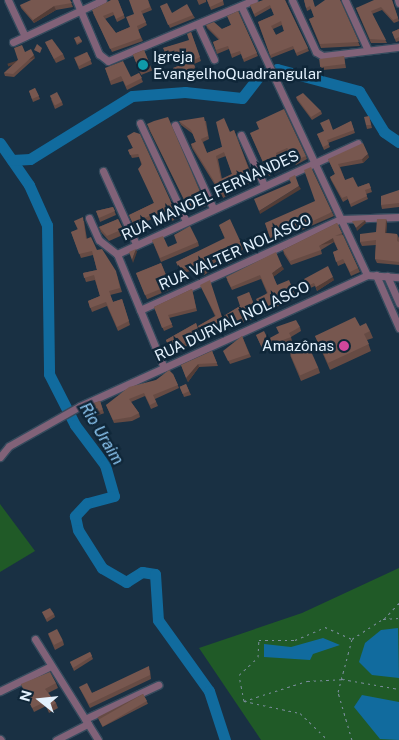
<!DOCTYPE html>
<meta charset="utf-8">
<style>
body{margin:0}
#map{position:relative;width:399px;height:740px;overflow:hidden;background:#193043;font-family:"Public Sans",sans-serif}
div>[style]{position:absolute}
.green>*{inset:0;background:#205a27}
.water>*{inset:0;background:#116b9e}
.river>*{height:11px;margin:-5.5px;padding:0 5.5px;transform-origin:5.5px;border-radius:5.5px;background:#116b9e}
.path>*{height:1px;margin-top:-0.5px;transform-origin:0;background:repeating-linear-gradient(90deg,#7c8e9e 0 2.5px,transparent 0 6.5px)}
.roads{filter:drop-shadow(1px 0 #354b5d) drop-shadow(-1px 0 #354b5d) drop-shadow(0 1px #354b5d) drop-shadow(0 -1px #354b5d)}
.minor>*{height:7px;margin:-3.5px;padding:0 3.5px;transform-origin:3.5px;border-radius:3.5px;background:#816278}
.wall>*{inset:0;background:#664b44;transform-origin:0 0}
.shaded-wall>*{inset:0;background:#533d37;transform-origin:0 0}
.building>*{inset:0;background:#77574f;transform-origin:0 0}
.dots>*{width:14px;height:14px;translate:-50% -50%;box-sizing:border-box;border:2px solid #0f2638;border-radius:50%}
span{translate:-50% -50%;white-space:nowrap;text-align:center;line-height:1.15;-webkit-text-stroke:5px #0f2638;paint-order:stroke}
.poi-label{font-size:15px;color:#e2f0fc}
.left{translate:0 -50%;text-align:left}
.right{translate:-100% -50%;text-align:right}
.street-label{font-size:15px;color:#e2f0fc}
.water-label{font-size:16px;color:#8dc7f2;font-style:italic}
.north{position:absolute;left:15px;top:675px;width:50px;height:50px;-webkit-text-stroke:4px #0f2638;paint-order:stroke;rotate:286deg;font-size:14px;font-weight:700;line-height:20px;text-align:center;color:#e2f0fc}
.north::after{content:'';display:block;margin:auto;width:18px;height:22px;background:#e2f0fc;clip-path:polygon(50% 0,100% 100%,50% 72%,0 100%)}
</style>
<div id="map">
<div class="green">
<div style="clip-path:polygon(0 504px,35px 551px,0 572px)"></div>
<div style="clip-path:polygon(399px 568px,399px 740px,261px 740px,199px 648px,302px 613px)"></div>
</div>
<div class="water">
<div style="clip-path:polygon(398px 628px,399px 678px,372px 675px,359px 662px,365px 643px,381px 630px)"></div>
<div style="clip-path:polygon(323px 638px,340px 645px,313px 654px,310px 660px,264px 657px,264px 644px,291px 647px)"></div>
<div style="clip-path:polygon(362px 695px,399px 702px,399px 740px,380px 739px,354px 707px)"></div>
</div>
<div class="river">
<div style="left:0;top:143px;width:51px;rotate:55.4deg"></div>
<div style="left:29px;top:185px;width:44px;rotate:65.8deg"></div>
<div style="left:47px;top:225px;width:149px;rotate:89.2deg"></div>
<div style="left:49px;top:374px;width:57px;rotate:63deg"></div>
<div style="left:75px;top:425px;width:50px;rotate:53.1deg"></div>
<div style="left:105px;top:465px;width:32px;rotate:74deg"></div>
<div style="left:114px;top:496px;width:28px;rotate:165deg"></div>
<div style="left:87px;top:503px;width:18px;rotate:133deg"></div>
<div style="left:75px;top:516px;width:14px;rotate:78deg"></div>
<div style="left:78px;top:530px;width:45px;rotate:57.7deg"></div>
<div style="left:102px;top:568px;width:28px;rotate:30deg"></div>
<div style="left:126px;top:582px;width:19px;rotate:-32deg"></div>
<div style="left:142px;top:572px;width:13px;rotate:9deg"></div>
<div style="left:155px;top:574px;width:46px;rotate:86.3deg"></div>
<div style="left:158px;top:620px;width:87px;rotate:54.3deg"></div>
<div style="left:209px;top:691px;width:52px;rotate:71.9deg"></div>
<div style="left:12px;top:160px;width:18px;rotate:-3deg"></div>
<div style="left:30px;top:159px;width:120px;rotate:-31.7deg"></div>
<div style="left:132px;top:96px;width:53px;rotate:-4.3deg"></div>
<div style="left:185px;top:92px;width:57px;rotate:6deg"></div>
<div style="left:242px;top:98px;width:29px;rotate:-52deg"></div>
<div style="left:260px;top:75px;width:18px;rotate:-19deg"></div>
<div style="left:277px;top:69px;width:85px;rotate:15deg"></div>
<div style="left:359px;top:91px;width:48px;rotate:58.6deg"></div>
<div style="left:384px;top:132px;width:18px;rotate:34deg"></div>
</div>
<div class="path">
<div style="left:384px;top:619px;width:22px;rotate:-47deg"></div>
<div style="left:244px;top:701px;width:26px;rotate:-101deg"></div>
<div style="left:239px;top:675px;width:26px;rotate:-43deg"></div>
<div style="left:258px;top:657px;width:17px;rotate:-87deg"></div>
<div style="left:259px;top:640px;width:36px"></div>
<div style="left:295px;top:640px;width:33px;rotate:-23deg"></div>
<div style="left:325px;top:627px;width:30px;rotate:24deg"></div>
<div style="left:244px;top:701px;width:66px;rotate:-17.6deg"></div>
<div style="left:307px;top:681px;width:35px;rotate:-3deg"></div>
<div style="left:342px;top:679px;width:58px;rotate:10deg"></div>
<div style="left:244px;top:701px;width:57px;rotate:12.1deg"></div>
<div style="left:300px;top:713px;width:39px;rotate:44deg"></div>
<div style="left:352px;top:740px;width:50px;rotate:-106.3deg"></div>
<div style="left:338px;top:692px;width:55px;rotate:-75.2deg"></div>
<div style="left:352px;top:639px;width:37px;rotate:-33deg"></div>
<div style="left:383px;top:619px;width:16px;rotate:-4deg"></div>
</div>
<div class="roads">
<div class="minor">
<div style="left:8px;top:0;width:40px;rotate:65deg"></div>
<div style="left:76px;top:0;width:59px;rotate:66.9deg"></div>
<div style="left:99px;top:54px;width:11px;rotate:38deg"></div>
<div style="left:108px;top:61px;width:158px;rotate:-22.7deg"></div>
<div style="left:292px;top:0;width:57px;rotate:65.2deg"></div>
<div style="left:316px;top:52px;width:8px;rotate:30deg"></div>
<div style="left:323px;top:56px;width:77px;rotate:-6.8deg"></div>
<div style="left:345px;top:0;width:53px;rotate:65.4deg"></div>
<div style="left:398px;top:0;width:3px;rotate:72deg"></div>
<div style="left:241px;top:6px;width:297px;rotate:64.9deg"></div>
<div style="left:198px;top:25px;width:38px;rotate:65deg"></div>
<div style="left:13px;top:42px;width:99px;rotate:-25deg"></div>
<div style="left:140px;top:123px;width:108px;rotate:64.9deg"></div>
<div style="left:175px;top:125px;width:91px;rotate:65.4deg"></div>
<div style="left:241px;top:135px;width:55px;rotate:65.3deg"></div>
<div style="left:103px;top:171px;width:80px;rotate:65.7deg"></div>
<div style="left:89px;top:218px;width:24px;rotate:66deg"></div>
<div style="left:99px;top:240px;width:23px;rotate:38deg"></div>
<div style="left:117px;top:254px;width:265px;rotate:-24.7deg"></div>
<div style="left:117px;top:254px;width:123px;rotate:67.6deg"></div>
<div style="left:376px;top:275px;width:58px;rotate:66.5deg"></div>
<div style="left:387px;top:276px;width:30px;rotate:66deg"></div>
<div style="left:140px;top:310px;width:221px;rotate:-24.4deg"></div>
<div style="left:341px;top:219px;width:58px;rotate:-2deg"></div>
<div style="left:0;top:457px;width:14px;rotate:-51deg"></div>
<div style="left:9px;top:446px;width:81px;rotate:-29.4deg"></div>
<div style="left:80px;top:406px;width:315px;rotate:-24.5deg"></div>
<div style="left:367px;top:275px;width:32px;rotate:4deg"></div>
<div style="left:35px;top:639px;width:119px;rotate:58deg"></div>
<div style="left:0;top:691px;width:57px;rotate:-26.1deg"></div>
<div style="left:85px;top:719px;width:81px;rotate:-25deg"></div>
<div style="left:0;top:739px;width:1px;rotate:45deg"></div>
<div style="left:56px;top:740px;width:36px;rotate:-27deg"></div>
</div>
</div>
<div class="wall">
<div style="clip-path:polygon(70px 0,73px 7px,56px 10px,34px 23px,21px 8px,20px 5px)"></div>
<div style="clip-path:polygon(118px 0,125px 18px,117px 22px,114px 15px,105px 19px,116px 33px,130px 27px,134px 14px,148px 0,152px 10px,142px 14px,147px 25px,138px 30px,143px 41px,112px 52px,93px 13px)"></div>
<div style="clip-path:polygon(197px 0,206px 0,206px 2px,199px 5px)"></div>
<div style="clip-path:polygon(207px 0,223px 0,224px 5px,211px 10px)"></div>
<div style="clip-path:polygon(evenodd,285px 0,309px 51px,297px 56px,294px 49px,271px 58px,258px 22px,274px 15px,271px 8px,255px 17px,250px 5px,285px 0,282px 25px,284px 31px,276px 35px,273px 29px,282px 25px)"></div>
<div style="clip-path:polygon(304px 0,315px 7px,340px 0,360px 46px,321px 48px,309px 19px,314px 17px,311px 9px,307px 11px)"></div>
<div style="clip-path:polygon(392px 0,399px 21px,394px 23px,382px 10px,372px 14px,387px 43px,371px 43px,356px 8px)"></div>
<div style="clip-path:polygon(160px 6px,172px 13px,193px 15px,195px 18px,170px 28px)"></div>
<div style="clip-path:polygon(238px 11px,258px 56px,244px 62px,241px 54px,232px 58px,229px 49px,217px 54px,213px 42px,219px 40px,207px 28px,206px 25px,222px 29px,231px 25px)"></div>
<div style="clip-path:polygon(399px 29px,399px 41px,396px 42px,392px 32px)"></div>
<div style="clip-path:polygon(191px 32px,201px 61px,194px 64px,196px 70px,177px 78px,173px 68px,181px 65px,176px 55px,168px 59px,163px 48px,189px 41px)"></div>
<div style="clip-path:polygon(74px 38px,82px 41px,82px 42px,77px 45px)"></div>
<div style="clip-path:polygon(45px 42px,63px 54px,65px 59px,56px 63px)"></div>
<div style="left:144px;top:50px;width:22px;height:12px;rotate:68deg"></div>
<div style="clip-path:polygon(25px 52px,35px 58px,14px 77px,5px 76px,4px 73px,18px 60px)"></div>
<div style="left:87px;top:52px;width:13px;height:14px;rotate:67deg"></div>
<div style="clip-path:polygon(344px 56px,346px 68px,322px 70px,321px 66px)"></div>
<div style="clip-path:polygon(105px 68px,131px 77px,139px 73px,143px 82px,127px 90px,123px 81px,111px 85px)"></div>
<div style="clip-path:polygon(35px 88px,40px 99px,33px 102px,29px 91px)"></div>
<div style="clip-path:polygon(296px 97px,321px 111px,322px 114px,312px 120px,297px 100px)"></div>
<div style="clip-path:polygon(51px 99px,62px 102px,63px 105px,55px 109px)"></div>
<div style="clip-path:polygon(369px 116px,372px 128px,367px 129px,366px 125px)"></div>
<div style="clip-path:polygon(evenodd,179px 121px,206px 121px,209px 139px,203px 142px,207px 153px,222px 147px,230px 132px,234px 130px,254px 181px,223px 198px,192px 148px,191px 144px,196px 142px,193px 134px,181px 125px,179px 121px,226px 156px,232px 174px,222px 179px,218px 159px,226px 156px)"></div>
<div style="clip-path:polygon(351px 121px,355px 133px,328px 143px,330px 147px,324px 150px,317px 134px,333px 130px)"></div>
<div style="clip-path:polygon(148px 127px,205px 203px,206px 206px,190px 211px)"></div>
<div style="clip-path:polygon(250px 133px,306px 156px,307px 159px,296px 165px,288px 152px,277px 157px,280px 171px,269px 176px)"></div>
<div style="clip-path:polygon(127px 136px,177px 215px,179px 218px,160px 226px,156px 217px,141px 224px,145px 233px,138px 235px,129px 215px,154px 203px,139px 157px,132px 158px,128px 150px,133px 148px)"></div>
<div style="clip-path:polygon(369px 157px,363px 163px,340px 167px,345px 180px,358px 187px,369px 183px,372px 192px,366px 194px,368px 199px,351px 207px,348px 199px,343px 202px,331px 180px,330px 177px,335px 174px,328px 159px)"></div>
<div style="clip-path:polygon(399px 190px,399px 207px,382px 209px,381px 205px)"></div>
<div style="clip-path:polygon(113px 207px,116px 215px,100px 222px,96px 211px)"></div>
<div style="clip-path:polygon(332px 212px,334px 216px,297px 232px,296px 229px,271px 241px,265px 223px)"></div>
<div style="clip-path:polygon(118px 219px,125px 234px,109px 241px,101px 232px,99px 227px)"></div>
<div style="clip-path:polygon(386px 219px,387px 223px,386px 233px,397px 234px,399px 238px,399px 265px,377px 263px,375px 259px,376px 245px,362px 246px,360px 242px,376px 232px)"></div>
<div style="clip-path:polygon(74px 221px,84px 221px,87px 239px,117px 275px,122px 292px,110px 295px,113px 302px,122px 299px,130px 325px,118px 331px,107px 306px,92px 312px,88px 301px,100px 296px,95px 280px,86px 282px,83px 273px,97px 270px,93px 255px,81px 258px,71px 232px,78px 230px)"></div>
<div style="clip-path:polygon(337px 223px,360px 272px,351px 276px,345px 263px,338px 266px,333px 252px,338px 250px,334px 242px,321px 250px,322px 254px,291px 265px,284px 254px,283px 250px)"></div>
<div style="clip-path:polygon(219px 225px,242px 245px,243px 249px,232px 257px,234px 261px,228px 264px,226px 257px,207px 267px,209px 272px,204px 275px,202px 269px,181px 273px,176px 262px,225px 239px)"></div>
<div style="clip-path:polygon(152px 240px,168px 247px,198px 242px,199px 246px,161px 262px)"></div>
<div style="left:161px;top:263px;width:28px;height:27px;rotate:67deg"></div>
<div style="clip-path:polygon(284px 269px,273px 277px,277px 285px,295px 294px,297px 298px,262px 313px,258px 303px,267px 293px,261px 279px,232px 290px,227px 280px)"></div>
<div style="clip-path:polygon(304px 279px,334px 280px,317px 291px,315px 286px,308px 289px)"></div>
<div style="clip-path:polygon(200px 285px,222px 317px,240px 306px,249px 292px,256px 309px,251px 311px,254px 319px,221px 330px,216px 326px,201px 333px,198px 326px,215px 316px)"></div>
<div style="clip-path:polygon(192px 289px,197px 311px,169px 318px,173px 327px,164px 331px,154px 307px)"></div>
<div style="clip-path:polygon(196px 323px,202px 339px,171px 353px,166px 340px)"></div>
<div style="clip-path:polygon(360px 326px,370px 331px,373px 338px,367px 340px,371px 351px,330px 370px,315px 336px)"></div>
<div style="clip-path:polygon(300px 327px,301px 331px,291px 337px,292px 341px,264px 352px,256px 335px,268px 339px)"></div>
<div style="clip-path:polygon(242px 336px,251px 357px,230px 364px,225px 354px)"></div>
<div style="clip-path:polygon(212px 351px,218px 366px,199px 367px,188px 382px,181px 365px)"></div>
<div style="clip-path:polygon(290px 355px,318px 367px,320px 373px,301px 381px)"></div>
<div style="clip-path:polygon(173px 374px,179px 388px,155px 399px,158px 406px,151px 409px,145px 396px,131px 402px,139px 413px,140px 417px,132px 421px,114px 423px,106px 405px,156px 380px)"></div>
<div style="clip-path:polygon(186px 384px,191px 395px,184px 397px,180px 387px)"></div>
<div style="left:100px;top:401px;width:13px;height:15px;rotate:72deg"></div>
<div style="clip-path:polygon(42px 612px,54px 614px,55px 617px,47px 622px)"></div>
<div style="clip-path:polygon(48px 634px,63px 641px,64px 645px,55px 650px)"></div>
<div style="clip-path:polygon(90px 652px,93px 659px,74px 671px,70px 662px)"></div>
<div style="clip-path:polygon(150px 670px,151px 679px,90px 708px,79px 687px,92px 693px)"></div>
<div style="clip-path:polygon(56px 683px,58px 688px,48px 693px,56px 703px,58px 708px,49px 713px,46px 706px,34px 712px,21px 684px)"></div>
<div style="left:143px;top:694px;width:11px;height:51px;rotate:63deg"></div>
</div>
<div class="shaded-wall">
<div style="clip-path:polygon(54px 6px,56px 10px,34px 23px,33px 20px)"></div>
<div style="left:34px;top:55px;width:3px;height:28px;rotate:72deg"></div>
<div style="clip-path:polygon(368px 154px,369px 157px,363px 163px,362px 159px)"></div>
<div style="clip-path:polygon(299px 186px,301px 189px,260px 214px,259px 211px)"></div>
<div style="clip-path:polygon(386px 219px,387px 223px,386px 237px,385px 233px)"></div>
<div style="clip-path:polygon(365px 220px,366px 223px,357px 231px,356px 228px)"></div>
<div style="left:333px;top:238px;width:4px;height:16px;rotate:76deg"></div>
<div style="clip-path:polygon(242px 245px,243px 249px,232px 257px,231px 253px)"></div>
<div style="clip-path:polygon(136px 249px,137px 252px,133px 263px,132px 260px)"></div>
<div style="clip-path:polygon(282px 266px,284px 269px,273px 277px,272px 273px)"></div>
<div style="clip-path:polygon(333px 277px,334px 280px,317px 291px,316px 287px)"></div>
<div style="clip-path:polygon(198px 364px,199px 367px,188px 382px,186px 378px)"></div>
</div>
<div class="building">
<div style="clip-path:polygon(31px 0,70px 0,72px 3px,54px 6px,33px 20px,20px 5px)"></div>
<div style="clip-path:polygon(111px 0,118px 0,124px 15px,116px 19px,113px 12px,103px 16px,116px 33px,130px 27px,126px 17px,134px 14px,129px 0,148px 0,150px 7px,141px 11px,146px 22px,137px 26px,141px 38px,110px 49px,92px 10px)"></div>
<div style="clip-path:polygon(207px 0,223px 0,223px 1px,210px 7px)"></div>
<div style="clip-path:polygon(evenodd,263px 0,285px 0,308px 48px,296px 53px,293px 46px,270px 55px,258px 22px,274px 15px,270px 5px,254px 14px,250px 5px,263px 0,281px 21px,284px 31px,276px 35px,271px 26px,281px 21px)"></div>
<div style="clip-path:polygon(304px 0,313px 0,315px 7px,325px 0,340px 0,359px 42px,320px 44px,309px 19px,314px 17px,310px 6px,306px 8px)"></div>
<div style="clip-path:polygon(374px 0,392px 0,398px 18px,393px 20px,381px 7px,371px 11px,386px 40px,370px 39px,356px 8px)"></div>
<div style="clip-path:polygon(167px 3px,172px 13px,187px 4px,193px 15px,168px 25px,160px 6px)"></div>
<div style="clip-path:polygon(238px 11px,257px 53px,243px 59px,240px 51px,231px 54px,228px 46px,216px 50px,213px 42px,220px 39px,206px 25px,214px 22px,222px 29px,231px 25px,227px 16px)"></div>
<div style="clip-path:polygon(399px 29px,399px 37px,395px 39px,392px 32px)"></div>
<div style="clip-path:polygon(191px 32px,200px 57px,192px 61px,195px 67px,175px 75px,173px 68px,181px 65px,175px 51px,167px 55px,163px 48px,189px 40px,187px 34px)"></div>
<div style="clip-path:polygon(79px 36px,82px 41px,77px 43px,74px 38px)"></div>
<div style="clip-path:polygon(52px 39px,63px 54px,54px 59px,45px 42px)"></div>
<div style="clip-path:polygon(37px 44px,42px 48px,40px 53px,34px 50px)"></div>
<div style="clip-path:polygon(22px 45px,25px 52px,31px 49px,34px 55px,13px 74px,4px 73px,18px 60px,14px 48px)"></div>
<div style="left:144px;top:50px;width:16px;height:12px;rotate:68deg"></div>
<div style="left:87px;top:52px;width:9px;height:14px;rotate:63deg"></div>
<div style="left:344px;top:56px;width:8px;height:25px;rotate:83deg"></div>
<div style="clip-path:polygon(123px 61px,131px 77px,139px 73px,142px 78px,126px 86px,121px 76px,110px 81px,105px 68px)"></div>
<div style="clip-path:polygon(35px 88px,39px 96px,32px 99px,29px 91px)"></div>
<div style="left:57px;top:92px;width:11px;height:8px;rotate:63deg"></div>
<div style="clip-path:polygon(303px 93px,321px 111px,311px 117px,296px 97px)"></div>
<div style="clip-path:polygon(284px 109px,306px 156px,294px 161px,287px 148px,276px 153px,279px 167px,268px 173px,250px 133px,259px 129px,256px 122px)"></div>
<div style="clip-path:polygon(369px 116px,371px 125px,366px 125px,364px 117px)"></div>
<div style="clip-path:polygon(168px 117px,205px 203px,188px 208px,147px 124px,154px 121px)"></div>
<div style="clip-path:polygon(evenodd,204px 117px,208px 136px,201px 139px,207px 153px,222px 147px,216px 122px,224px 118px,230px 132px,234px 130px,252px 178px,222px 194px,191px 144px,196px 142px,191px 130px,179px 121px,204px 117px,224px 152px,232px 174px,221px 179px,216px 156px,224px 152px)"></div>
<div style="clip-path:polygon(329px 119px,333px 130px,351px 121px,354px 130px,327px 140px,329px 144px,323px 147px,317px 134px,324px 131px,320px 123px)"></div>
<div style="clip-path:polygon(134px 132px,140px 134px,177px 215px,158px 223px,154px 214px,140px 220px,144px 229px,137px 232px,129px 215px,154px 203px,138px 169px,142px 164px,138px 154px,130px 155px,128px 150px,133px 148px,127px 136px)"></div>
<div style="clip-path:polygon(363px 143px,368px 154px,362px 159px,338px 164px,345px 180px,353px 177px,358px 187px,369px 183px,371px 188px,365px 190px,367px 196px,350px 204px,347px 196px,342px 198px,330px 177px,335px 174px,328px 159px)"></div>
<div style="clip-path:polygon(311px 167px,332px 212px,296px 229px,294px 225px,270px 237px,265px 223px,315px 201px,304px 170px)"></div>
<div style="clip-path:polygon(295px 175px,299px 186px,259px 211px,254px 199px,291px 183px,289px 178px)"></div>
<div style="clip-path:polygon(399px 190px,399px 203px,381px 205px,381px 196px)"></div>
<div style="clip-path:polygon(113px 207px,115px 211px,99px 218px,96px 211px)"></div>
<div style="clip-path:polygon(83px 217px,86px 239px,91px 237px,97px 250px,102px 249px,116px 271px,120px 288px,109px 291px,113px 302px,122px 299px,129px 321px,117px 327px,106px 302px,90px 308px,88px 301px,100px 296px,94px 275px,84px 278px,83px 273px,97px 270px,92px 251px,79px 254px,71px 232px,78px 229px,74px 221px)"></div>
<div style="clip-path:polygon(118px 219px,123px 229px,107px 236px,99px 227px)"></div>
<div style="clip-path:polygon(230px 219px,242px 245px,231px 253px,233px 258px,227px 261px,225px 254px,206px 264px,208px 269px,203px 271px,200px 265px,180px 269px,176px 262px,225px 238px,219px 225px)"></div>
<div style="clip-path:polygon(377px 219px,386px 219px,385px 233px,397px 234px,397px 241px,399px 242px,399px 262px,375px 259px,376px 240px,360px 242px,360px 234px,376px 232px)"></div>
<div style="clip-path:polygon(365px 220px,356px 228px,352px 221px)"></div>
<div style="clip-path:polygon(337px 223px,342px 233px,335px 236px,343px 235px,358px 268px,350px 272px,343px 259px,336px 262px,333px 252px,338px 250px,333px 238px,319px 246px,321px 250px,290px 261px,283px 250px)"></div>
<div style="clip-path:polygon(190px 226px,198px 242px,160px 258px,152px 240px,163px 236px,168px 247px,177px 243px,174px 235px)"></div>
<div style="clip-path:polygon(136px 249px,132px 260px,129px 252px)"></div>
<div style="clip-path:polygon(276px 252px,282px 266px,272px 273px,277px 285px,289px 280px,295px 294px,261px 310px,256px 299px,268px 293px,260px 275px,231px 287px,226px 277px)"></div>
<div style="left:161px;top:263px;width:24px;height:27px;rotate:68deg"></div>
<div style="clip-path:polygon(328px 266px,333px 277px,316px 287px,314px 283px,307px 286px,304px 279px)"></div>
<div style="clip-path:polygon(210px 280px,222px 317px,240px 306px,237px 297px,249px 292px,254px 305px,249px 307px,253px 315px,220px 327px,214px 322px,200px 329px,198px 326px,216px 316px,200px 285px)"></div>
<div style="clip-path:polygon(192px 289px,196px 308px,168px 315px,172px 324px,162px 328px,154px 307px)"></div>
<div style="clip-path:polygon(355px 317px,360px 326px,366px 323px,370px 331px,364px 334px,369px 344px,328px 363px,315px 336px)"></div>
<div style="clip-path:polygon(296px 320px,300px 327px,289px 333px,291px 337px,262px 348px,256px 335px,264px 331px,268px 339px,279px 333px,276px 327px)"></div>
<div style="clip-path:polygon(196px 323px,200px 336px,170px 350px,166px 340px)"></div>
<div style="clip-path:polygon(242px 336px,249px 354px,228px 361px,223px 351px)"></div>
<div style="left:306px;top:340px;width:30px;height:20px;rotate:66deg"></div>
<div style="clip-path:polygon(212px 351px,217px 363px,198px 364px,186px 378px,181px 365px)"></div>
<div style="clip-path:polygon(169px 370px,173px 374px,178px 385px,153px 395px,156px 402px,150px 405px,144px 393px,129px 399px,139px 413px,131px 417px,113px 420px,106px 405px,129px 387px,156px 380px)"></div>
<div style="left:186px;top:384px;width:8px;height:7px;rotate:67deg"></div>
<div style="left:100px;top:401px;width:9px;height:15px;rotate:72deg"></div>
<div style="clip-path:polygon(50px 608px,54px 614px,46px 619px,42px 612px)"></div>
<div style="left:57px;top:629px;width:13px;height:10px;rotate:63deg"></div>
<div style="clip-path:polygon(90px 652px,92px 656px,73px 668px,70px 662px)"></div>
<div style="clip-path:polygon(149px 666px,150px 675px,89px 704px,79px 687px,87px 683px,92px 693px)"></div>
<div style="clip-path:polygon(50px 672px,56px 683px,45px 689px,56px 703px,48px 708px,45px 702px,32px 708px,21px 684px)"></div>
<div style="left:143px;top:694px;width:8px;height:51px;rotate:60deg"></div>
</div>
<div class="dots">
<div style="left:143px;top:65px;background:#0f9aa8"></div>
<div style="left:344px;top:346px;background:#d1479c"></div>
</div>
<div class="poi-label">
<span class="left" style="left:153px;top:65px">Igreja<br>EvangelhoQuadrangular</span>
<span class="right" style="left:334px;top:346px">Amazônas</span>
</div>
<div class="street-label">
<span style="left:210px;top:195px;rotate:-25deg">RUA MANOEL FERNANDES</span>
<span style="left:235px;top:252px;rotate:-24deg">RUA VALTER NOLASCO</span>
<span style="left:232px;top:321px;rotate:-25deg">RUA DURVAL NOLASCO</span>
</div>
<div class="water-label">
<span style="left:101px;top:434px;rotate:59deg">Rio Uraim</span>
</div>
<div class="north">N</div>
</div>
